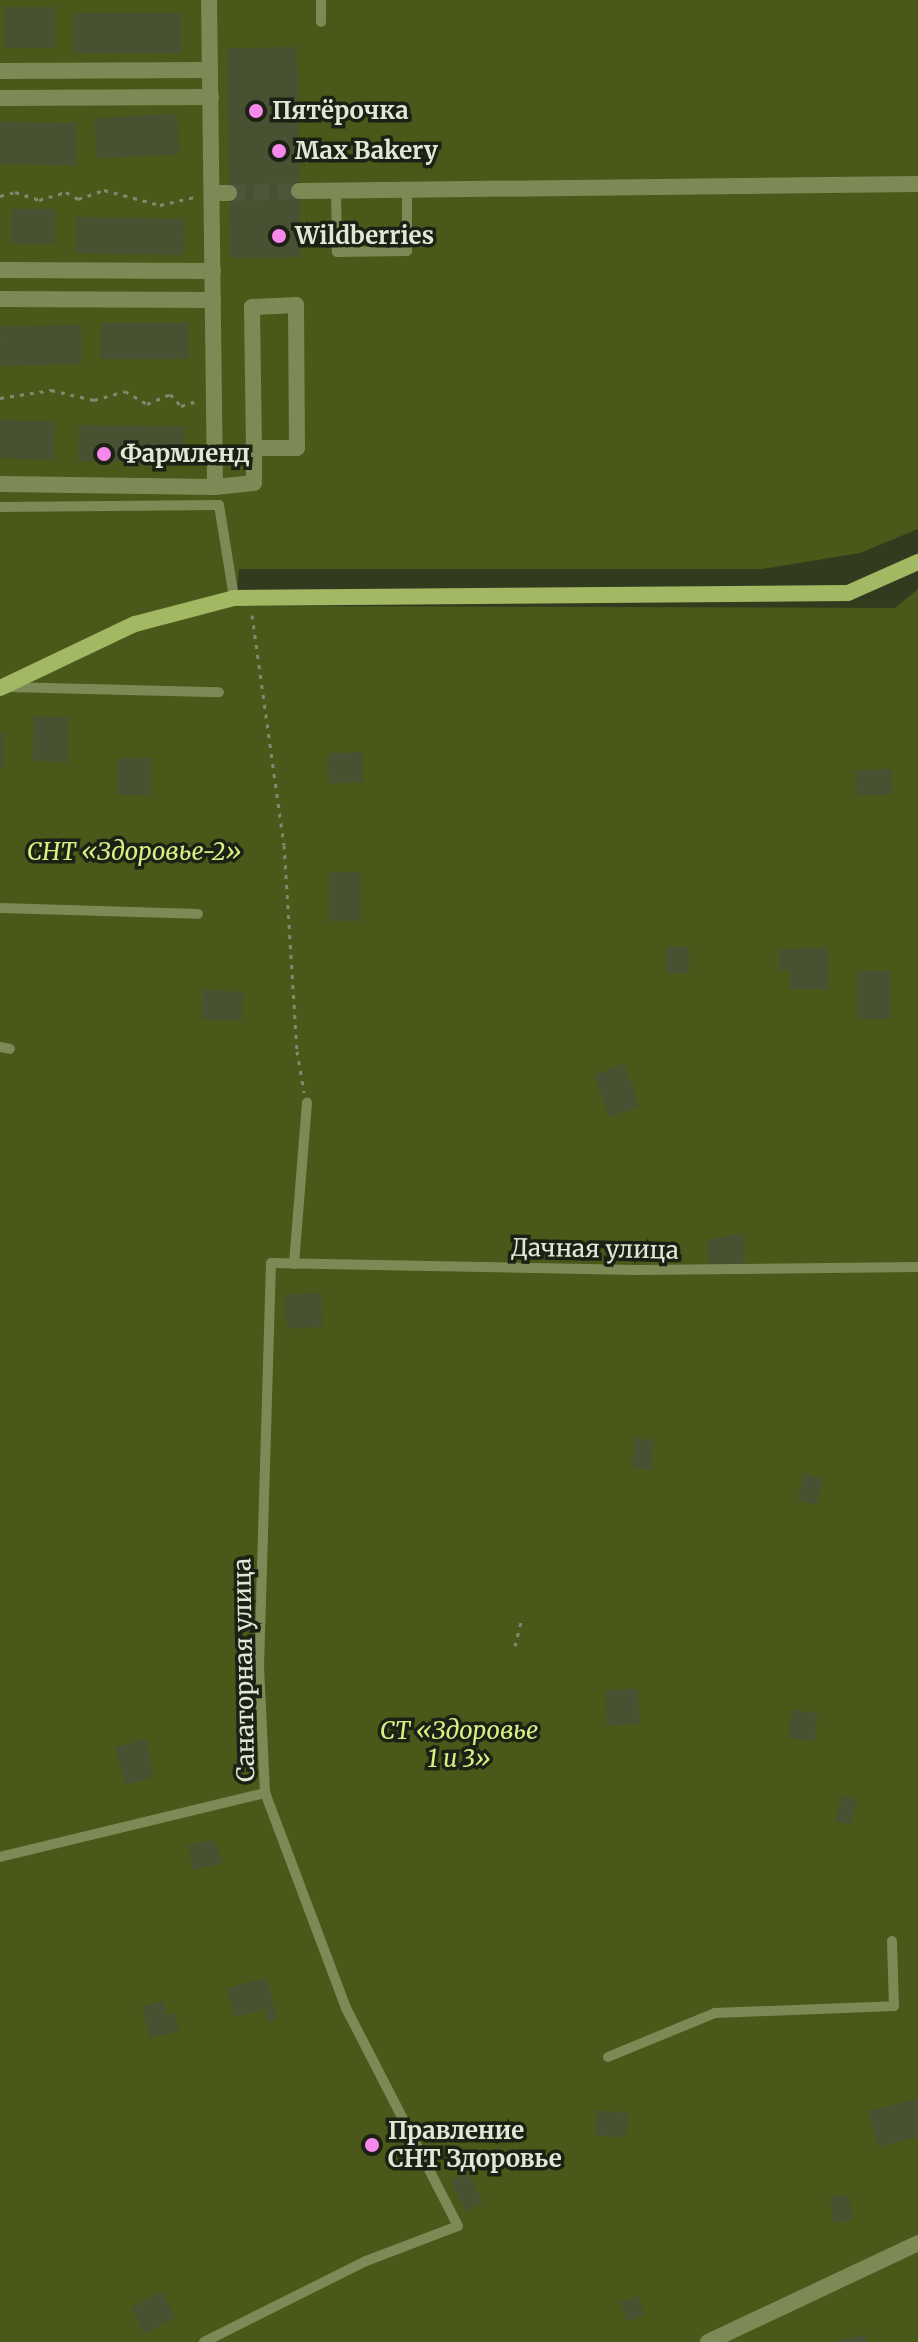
<!DOCTYPE html>
<meta charset="utf-8">
<style>
body{margin:0}
#map{position:relative;width:918px;height:2342px;overflow:hidden;background:#333b1e;font-family:Merriweather,serif}
div>[style]{position:absolute}
.green>*{inset:0;background:#4a5819}
.building>*{inset:0;background:#495133;transform-origin:0 0}
.street-tunnel>*{height:16px;margin-top:-8px;transform-origin:0;background:repeating-linear-gradient(90deg,#4d553a 0 16px,transparent 0 24px)}
.path>*{height:3px;margin-top:-1.5px;transform-origin:0;background:repeating-linear-gradient(90deg,#828971 0 4px,transparent 0 10px)}
.lane>*{height:10px;margin:-5px;padding:0 5px;transform-origin:5px;border-radius:5px;background:#7c8a56}
.street>*{height:16px;margin:-8px;padding:0 8px;transform-origin:8px;border-radius:8px;background:#7c8a56}
.secondary>*{height:16px;margin:-8px;padding:0 8px;transform-origin:8px;border-radius:8px;background:#a2b863}
.dots>*{width:22px;height:22px;translate:-50% -50%;box-sizing:border-box;border:4px solid #1d2014;border-radius:50%}
span{translate:-50% -50%;white-space:nowrap;text-align:center;line-height:1.15;-webkit-text-stroke:7px #1d2014;paint-order:stroke}
.poi-label{font-size:24px;color:#e2e8d6;font-weight:700}
.left{translate:0 -50%;text-align:left}
.park-label{font-size:24px;color:#d5f184;font-style:italic}
.street-label{font-size:24px;color:#e2e8d6}
</style>
<div id="map">
<div class="green">
<div style="clip-path:polygon(0 0,918px 0,918px 529px,860px 553px,762px 569px,239px 569px,236px 606px,895px 608px,918px 589px,918px 2342px,0 2342px)"></div>
</div>
<div class="building">
<div style="left:5px;top:7px;width:50px;height:41px"></div>
<div style="left:181px;top:13px;width:40px;height:108px;rotate:90deg"></div>
<div style="left:297px;top:47px;width:210px;height:70px;rotate:89deg"></div>
<div style="left:177px;top:114px;width:40px;height:83px;rotate:87deg"></div>
<div style="left:0;top:122px;width:77px;height:42px;rotate:1deg"></div>
<div style="left:55px;top:209px;width:35px;height:44px;rotate:90deg"></div>
<div style="left:76px;top:217px;width:108px;height:36px;rotate:1deg"></div>
<div style="left:101px;top:323px;width:88px;height:36px"></div>
<div style="left:81px;top:325px;width:39px;height:81px;rotate:89deg"></div>
<div style="left:0;top:420px;width:55px;height:38px;rotate:2deg"></div>
<div style="left:79px;top:425px;width:106px;height:36px;rotate:1deg"></div>
<div style="left:34px;top:716px;width:35px;height:45px;rotate:2deg"></div>
<div style="left:0;top:733px;width:4px;height:35px"></div>
<div style="left:362px;top:752px;width:30px;height:34px;rotate:88deg"></div>
<div style="left:118px;top:758px;width:33px;height:37px"></div>
<div style="left:891px;top:769px;width:25px;height:35px;rotate:88deg"></div>
<div style="left:329px;top:872px;width:32px;height:49px"></div>
<div style="left:666px;top:947px;width:23px;height:26px"></div>
<div style="clip-path:polygon(828px 948px,829px 989px,790px 989px,790px 970px,779px 970px,779px 949px)"></div>
<div style="left:857px;top:971px;width:33px;height:48px"></div>
<div style="left:203px;top:990px;width:40px;height:29px;rotate:3deg"></div>
<div style="left:624px;top:1064px;width:45px;height:32px;rotate:70deg"></div>
<div style="clip-path:polygon(743px 1233px,745px 1265px,709px 1267px,707px 1240px)"></div>
<div style="left:321px;top:1293px;width:34px;height:36px;rotate:87deg"></div>
<div style="left:635px;top:1438px;width:19px;height:30px;rotate:6deg"></div>
<div style="left:804px;top:1474px;width:20px;height:27px;rotate:15deg"></div>
<div style="left:638px;top:1689px;width:35px;height:33px;rotate:87deg"></div>
<div style="left:792px;top:1710px;width:26px;height:28px;rotate:7deg"></div>
<div style="clip-path:polygon(147px 1738px,153px 1777px,126px 1785px,115px 1747px)"></div>
<div style="left:842px;top:1796px;width:16px;height:26px;rotate:15deg"></div>
<div style="clip-path:polygon(213px 1840px,223px 1863px,193px 1870px,188px 1845px)"></div>
<div style="clip-path:polygon(267px 1978px,277px 2020px,267px 2022px,264px 2009px,234px 2017px,227px 1988px)"></div>
<div style="clip-path:polygon(163px 2001px,166px 2015px,175px 2013px,179px 2031px,149px 2038px,142px 2006px)"></div>
<div style="clip-path:polygon(918px 2099px,918px 2137px,878px 2147px,869px 2111px)"></div>
<div style="left:597px;top:2110px;width:31px;height:25px;rotate:6deg"></div>
<div style="left:467px;top:2172px;width:34px;height:19px;rotate:62deg"></div>
<div style="left:849px;top:2195px;width:25px;height:19px;rotate:83deg"></div>
<div style="left:162px;top:2292px;width:29px;height:35px;rotate:63deg"></div>
<div style="left:638px;top:2296px;width:20px;height:19px;rotate:70deg"></div>
<div style="clip-path:polygon(866px 2334px,868px 2342px,837px 2342px,837px 2341px)"></div>
</div>
<div class="street-tunnel">
<div style="left:229px;top:193px;width:70px;rotate:-1.6deg"></div>
</div>
<div class="path">
<div style="left:0;top:196px;width:16px;rotate:-15deg"></div>
<div style="left:15px;top:192px;width:25px;rotate:18deg"></div>
<div style="left:39px;top:200px;width:28px;rotate:-17deg"></div>
<div style="left:66px;top:192px;width:14px;rotate:30deg"></div>
<div style="left:78px;top:199px;width:28px;rotate:-19deg"></div>
<div style="left:104px;top:190px;width:58px;rotate:15deg"></div>
<div style="left:160px;top:205px;width:36px;rotate:-13deg"></div>
<div style="left:0;top:398px;width:52px;rotate:-8.9deg"></div>
<div style="left:51px;top:390px;width:44px;rotate:13.1deg"></div>
<div style="left:94px;top:400px;width:32px;rotate:-16deg"></div>
<div style="left:125px;top:391px;width:26px;rotate:31deg"></div>
<div style="left:147px;top:404px;width:25px;rotate:-23deg"></div>
<div style="left:170px;top:394px;width:16px;rotate:47deg"></div>
<div style="left:181px;top:406px;width:17px;rotate:-17deg"></div>
<div style="left:252px;top:615px;width:232px;rotate:82.1deg"></div>
<div style="left:284px;top:845px;width:206px;rotate:86.4deg"></div>
<div style="left:297px;top:1051px;width:42px;rotate:80.3deg"></div>
<div style="left:515px;top:1646px;width:30px;rotate:-76deg"></div>
</div>
<div class="lane">
<div style="left:321px;top:22px;width:22px;rotate:-90deg"></div>
<div style="left:336px;top:190px;width:62px;rotate:89.1deg"></div>
<div style="left:337px;top:252px;width:70px;rotate:-0.8deg"></div>
<div style="left:407px;top:251px;width:62px;rotate:-90deg"></div>
<div style="left:0;top:507px;width:219px;rotate:-0.5deg"></div>
<div style="left:219px;top:505px;width:94px;rotate:80.8deg"></div>
<div style="left:8px;top:687px;width:211px;rotate:1.4deg"></div>
<div style="left:0;top:908px;width:198px;rotate:1.7deg"></div>
<div style="left:0;top:1047px;width:10px;rotate:11deg"></div>
<div style="left:294px;top:1264px;width:162px;rotate:-85.4deg"></div>
<div style="left:0;top:1857px;width:273px;rotate:-13.6deg"></div>
<div style="left:608px;top:2057px;width:116px;rotate:-22.4deg"></div>
<div style="left:715px;top:2013px;width:179px;rotate:-2.2deg"></div>
<div style="left:894px;top:2006px;width:65px;rotate:-91.8deg"></div>
<div style="left:204px;top:2342px;width:181px;rotate:-26.6deg"></div>
<div style="left:366px;top:2261px;width:98px;rotate:-20.8deg"></div>
<div style="left:458px;top:2226px;width:245px;rotate:-117.2deg"></div>
<div style="left:346px;top:2008px;width:230px;rotate:-110.6deg"></div>
<div style="left:265px;top:1793px;width:125px;rotate:-92.7deg"></div>
<div style="left:259px;top:1668px;width:405px;rotate:-88.3deg"></div>
<div style="left:271px;top:1263px;width:365px;rotate:1.1deg"></div>
<div style="left:636px;top:1270px;width:282px;rotate:-0.6deg"></div>
</div>
<div class="street">
<div style="left:0;top:71px;width:210px;rotate:-0.3deg"></div>
<div style="left:0;top:98px;width:211px;rotate:-0.3deg"></div>
<div style="left:299px;top:191px;width:619px;rotate:-0.65deg"></div>
<div style="left:213px;top:193px;width:16px"></div>
<div style="left:0;top:270px;width:213px;rotate:0.3deg"></div>
<div style="left:0;top:299px;width:213px;rotate:0.3deg"></div>
<div style="left:0;top:484px;width:215px;rotate:0.8deg"></div>
<div style="left:215px;top:487px;width:487px;rotate:-90.7deg"></div>
<div style="left:215px;top:487px;width:39px;rotate:-6deg"></div>
<div style="left:254px;top:483px;width:35px;rotate:-90deg"></div>
<div style="left:254px;top:448px;width:43px"></div>
<div style="left:297px;top:448px;width:143px;rotate:-90.4deg"></div>
<div style="left:296px;top:305px;width:44px;rotate:177.4deg"></div>
<div style="left:252px;top:307px;width:141px;rotate:89.2deg"></div>
<div style="left:708px;top:2342px;width:232px;rotate:-25.2deg"></div>
</div>
<div class="secondary">
<div style="left:0;top:688px;width:149px;rotate:-25.4deg"></div>
<div style="left:135px;top:624px;width:102px;rotate:-14.7deg"></div>
<div style="left:234px;top:598px;width:614px;rotate:-0.47deg"></div>
<div style="left:848px;top:593px;width:77px;rotate:-23.9deg"></div>
</div>
<div class="dots">
<div style="left:256px;top:111px;background:#f788eb"></div>
<div style="left:279px;top:151px;background:#f788eb"></div>
<div style="left:279px;top:236px;background:#f788eb"></div>
<div style="left:104px;top:454px;background:#f788eb"></div>
<div style="left:372px;top:2145px;background:#f788eb"></div>
</div>
<div class="poi-label">
<span class="left" style="left:272px;top:111px">Пятёрочка</span>
<span class="left" style="left:295px;top:151px">Max Bakery</span>
<span class="left" style="left:295px;top:236px">Wildberries</span>
<span class="left" style="left:120px;top:454px">Фармленд</span>
<span class="left" style="left:388px;top:2145px">Правление<br>СНТ Здоровье</span>
</div>
<div class="park-label">
<span style="left:134px;top:852px">СНТ «Здоровье-2»</span>
<span style="left:459px;top:1745px">СТ «Здоровье<br>1 и 3»</span>
</div>
<div class="street-label">
<span style="left:595px;top:1249px;rotate:1deg">Дачная улица</span>
<span style="left:244px;top:1670px;rotate:-91deg">Санаторная улица</span>
</div>
</div>
